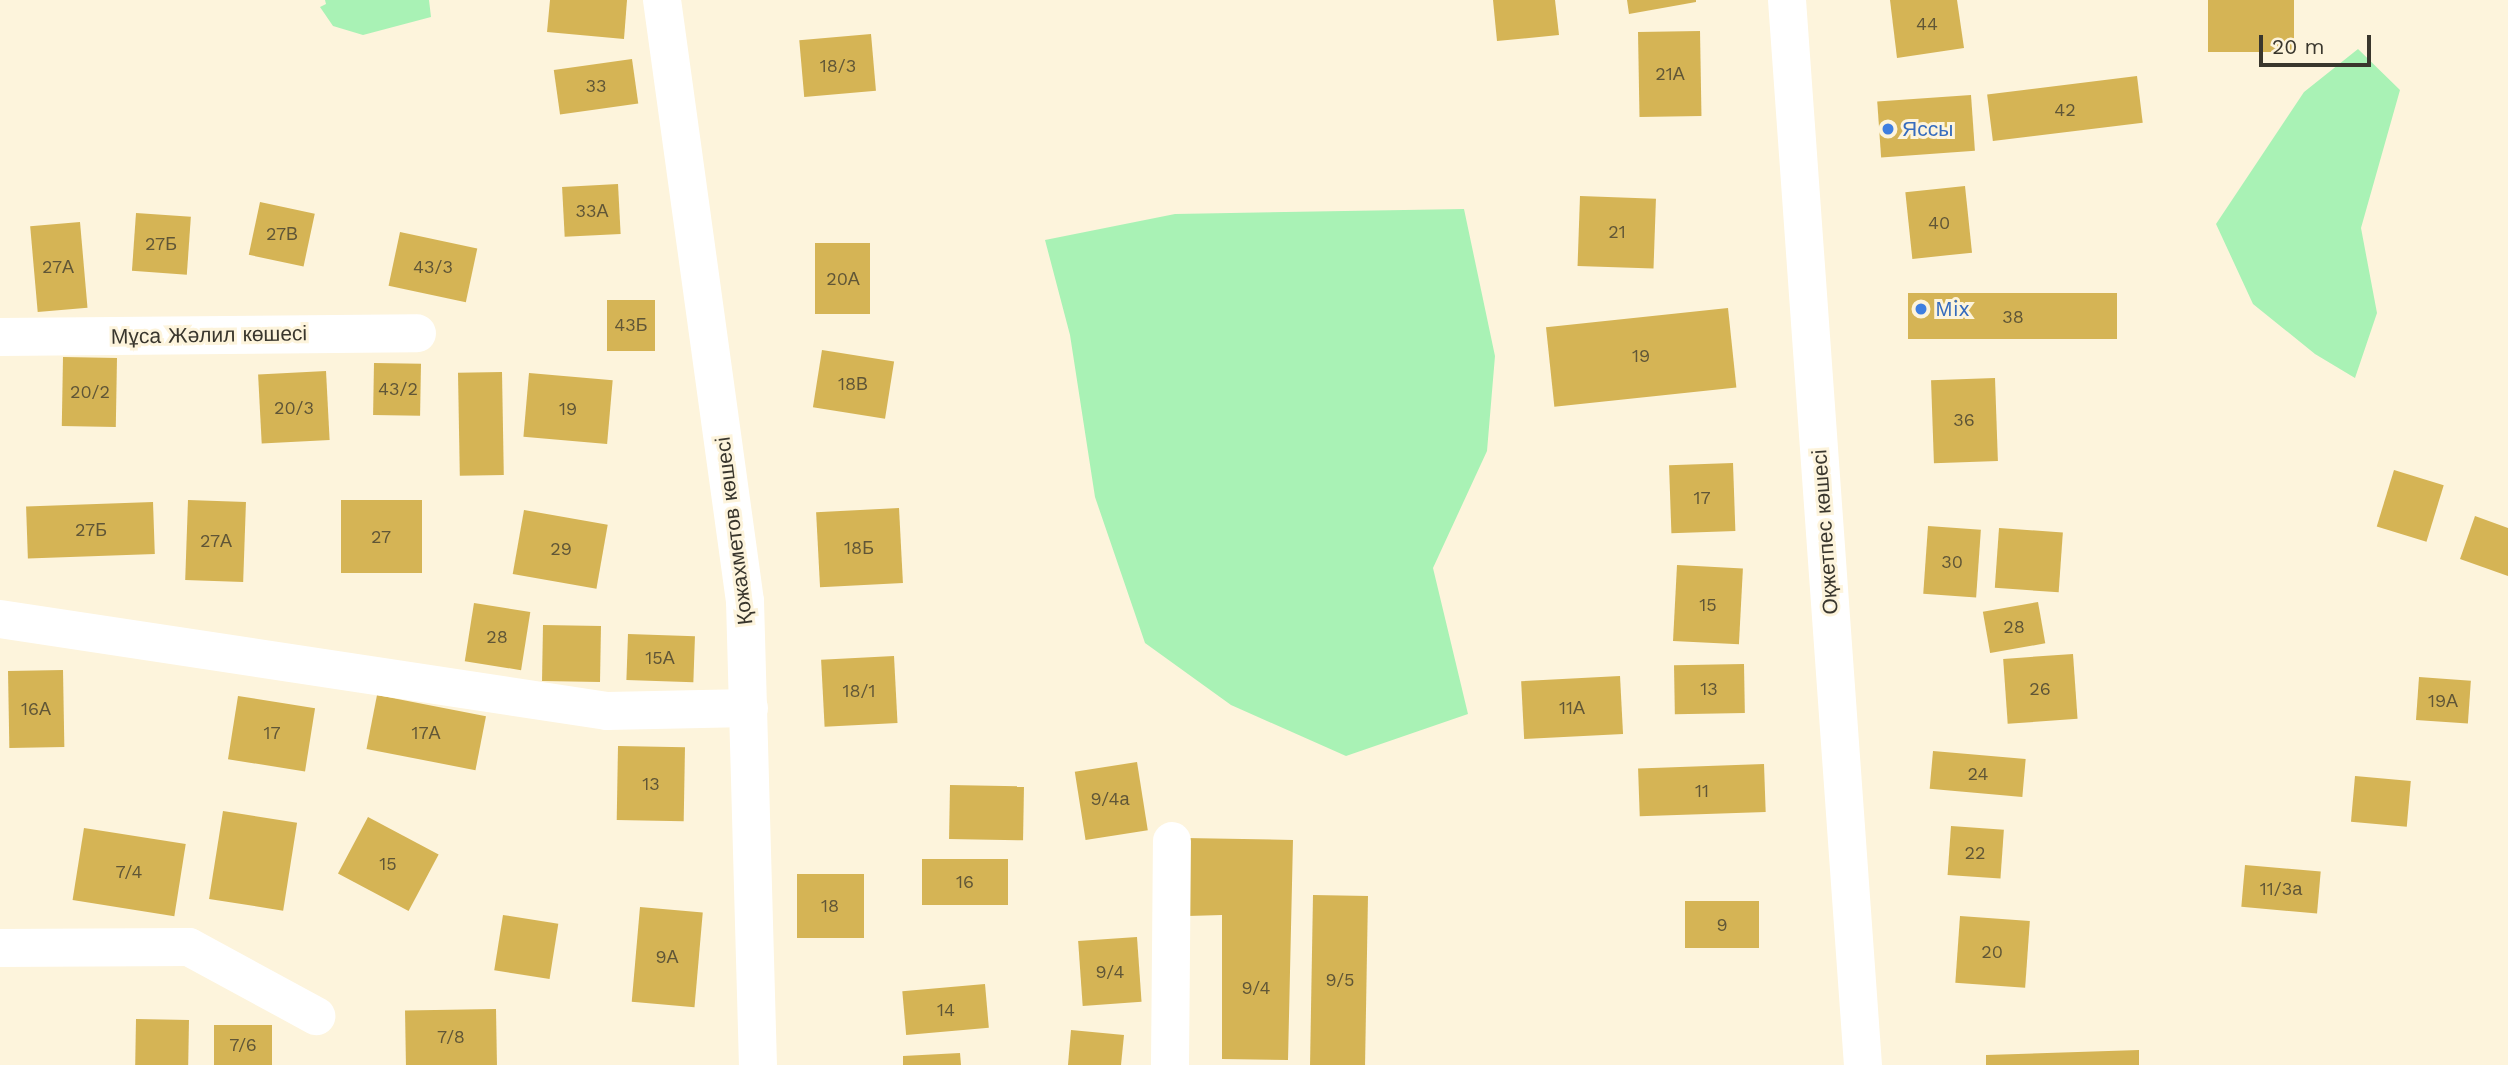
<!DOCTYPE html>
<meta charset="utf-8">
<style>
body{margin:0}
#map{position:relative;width:2508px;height:1065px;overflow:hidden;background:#fdf4dc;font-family:"Work Sans",sans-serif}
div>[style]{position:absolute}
.green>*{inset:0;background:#a9f2b5}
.building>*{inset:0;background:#d5b455;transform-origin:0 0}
.minor>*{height:38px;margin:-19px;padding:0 19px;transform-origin:19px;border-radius:19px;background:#fff}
.dots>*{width:19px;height:19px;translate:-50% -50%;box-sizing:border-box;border:4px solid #fdf4dc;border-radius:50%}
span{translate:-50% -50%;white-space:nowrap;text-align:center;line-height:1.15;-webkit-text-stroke:6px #fdf4dc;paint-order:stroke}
.number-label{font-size:18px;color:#605637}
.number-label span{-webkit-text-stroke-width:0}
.shop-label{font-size:21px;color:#366cbe}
.left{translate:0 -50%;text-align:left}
.street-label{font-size:21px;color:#39362d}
.scale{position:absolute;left:2259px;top:35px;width:112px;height:32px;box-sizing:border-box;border:4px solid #39362d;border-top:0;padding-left:9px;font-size:21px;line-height:24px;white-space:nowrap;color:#39362d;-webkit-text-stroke:5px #fdf4dc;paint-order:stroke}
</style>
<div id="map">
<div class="green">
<div style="clip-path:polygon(325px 0,429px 0,431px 17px,363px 35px,333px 26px,320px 7px,326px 4px)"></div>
<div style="clip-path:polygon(2358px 49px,2400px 90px,2361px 228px,2377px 313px,2355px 378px,2315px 354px,2253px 304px,2216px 224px,2304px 92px)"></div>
<div style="clip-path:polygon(1464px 209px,1495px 356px,1487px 451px,1433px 568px,1468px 714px,1346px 756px,1231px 705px,1145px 643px,1095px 497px,1070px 335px,1045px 240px,1175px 214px)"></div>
</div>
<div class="building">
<div style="clip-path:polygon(550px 0,627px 0,624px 39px,547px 32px)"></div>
<div style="clip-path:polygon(1493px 0,1555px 0,1559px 35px,1497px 41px)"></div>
<div style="clip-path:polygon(1627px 0,1696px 0,1696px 2px,1629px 14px)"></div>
<div style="clip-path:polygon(1890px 0,1957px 0,1964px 48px,1897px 58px)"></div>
<div style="left:2208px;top:0;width:86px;height:52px"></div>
<div style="left:1700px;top:31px;width:85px;height:62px;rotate:89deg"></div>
<div style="left:871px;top:34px;width:57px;height:72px;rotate:85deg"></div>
<div style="left:632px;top:59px;width:45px;height:79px;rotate:82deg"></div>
<div style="left:2137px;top:76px;width:47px;height:151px;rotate:83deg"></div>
<div style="left:1971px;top:95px;width:56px;height:94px;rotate:86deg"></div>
<div style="left:618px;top:184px;width:50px;height:56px;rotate:87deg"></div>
<div style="left:1965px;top:186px;width:67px;height:60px;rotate:84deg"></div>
<div style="left:1580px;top:196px;width:76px;height:70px;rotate:2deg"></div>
<div style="left:260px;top:202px;width:56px;height:54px;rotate:12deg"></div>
<div style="left:136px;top:213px;width:55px;height:58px;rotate:4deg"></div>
<div style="left:80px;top:222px;width:86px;height:50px;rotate:85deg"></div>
<div style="left:400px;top:232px;width:79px;height:55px;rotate:12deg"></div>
<div style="left:815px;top:243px;width:55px;height:71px"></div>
<div style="left:2117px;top:293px;width:46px;height:209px;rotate:90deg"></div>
<div style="left:607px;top:300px;width:48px;height:51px"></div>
<div style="left:1728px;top:308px;width:80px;height:183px;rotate:84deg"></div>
<div style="left:822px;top:350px;width:73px;height:58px;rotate:9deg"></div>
<div style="left:63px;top:357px;width:54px;height:69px;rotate:1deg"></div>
<div style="left:374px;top:363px;width:47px;height:52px;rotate:1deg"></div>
<div style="left:326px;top:371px;width:69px;height:68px;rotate:87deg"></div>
<div style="left:502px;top:372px;width:103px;height:44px;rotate:89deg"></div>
<div style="left:529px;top:373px;width:84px;height:64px;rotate:5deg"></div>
<div style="left:1995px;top:378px;width:83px;height:64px;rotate:88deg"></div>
<div style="left:1733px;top:463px;width:68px;height:64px;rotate:88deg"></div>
<div style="left:2394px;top:470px;width:52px;height:59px;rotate:17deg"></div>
<div style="left:188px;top:500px;width:58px;height:80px;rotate:2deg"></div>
<div style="left:341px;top:500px;width:81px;height:73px"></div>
<div style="left:153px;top:502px;width:52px;height:127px;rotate:88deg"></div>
<div style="left:899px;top:508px;width:75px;height:83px;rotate:87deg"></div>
<div style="left:524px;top:510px;width:85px;height:65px;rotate:10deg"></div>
<div style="clip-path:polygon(2475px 516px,2508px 528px,2508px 576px,2460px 559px)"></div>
<div style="left:1928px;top:526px;width:53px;height:68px;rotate:4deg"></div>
<div style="left:1999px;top:528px;width:64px;height:60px;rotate:4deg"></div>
<div style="left:1677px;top:565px;width:66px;height:76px;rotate:3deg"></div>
<div style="left:2038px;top:602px;width:42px;height:56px;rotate:80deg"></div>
<div style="left:474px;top:603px;width:57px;height:59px;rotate:9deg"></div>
<div style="left:543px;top:625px;width:58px;height:56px;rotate:1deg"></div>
<div style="left:628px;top:634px;width:67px;height:46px;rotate:2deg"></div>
<div style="left:2073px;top:654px;width:65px;height:70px;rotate:86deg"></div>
<div style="left:894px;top:656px;width:67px;height:73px;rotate:87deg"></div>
<div style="left:1744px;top:664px;width:49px;height:70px;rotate:89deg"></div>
<div style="left:63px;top:670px;width:77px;height:55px;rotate:89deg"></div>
<div style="left:1620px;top:676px;width:58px;height:99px;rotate:87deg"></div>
<div style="left:2419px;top:677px;width:52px;height:43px;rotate:4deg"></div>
<div style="left:377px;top:695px;width:111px;height:55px;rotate:11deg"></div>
<div style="left:238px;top:696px;width:78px;height:64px;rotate:9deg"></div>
<div style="left:618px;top:746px;width:67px;height:74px;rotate:1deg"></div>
<div style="left:1933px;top:751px;width:93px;height:38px;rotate:5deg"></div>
<div style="left:1137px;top:762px;width:69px;height:63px;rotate:81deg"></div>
<div style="left:1764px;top:764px;width:48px;height:126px;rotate:88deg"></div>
<div style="left:2355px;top:776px;width:56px;height:46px;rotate:5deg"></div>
<div style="left:950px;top:785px;width:74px;height:54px;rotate:1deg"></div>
<div style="left:223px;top:811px;width:75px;height:89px;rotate:9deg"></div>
<div style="left:368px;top:817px;width:80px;height:64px;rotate:28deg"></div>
<div style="left:1951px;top:826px;width:53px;height:49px;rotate:4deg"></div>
<div style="left:84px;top:828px;width:103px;height:73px;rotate:9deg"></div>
<div style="clip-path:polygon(1185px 838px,1293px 840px,1288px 1060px,1222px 1059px,1222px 915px,1188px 916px)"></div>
<div style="left:922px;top:859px;width:86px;height:46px"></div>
<div style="left:2245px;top:865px;width:76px;height:42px;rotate:5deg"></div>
<div style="left:797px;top:874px;width:67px;height:64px"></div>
<div style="left:1313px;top:895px;width:55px;height:170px;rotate:1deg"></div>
<div style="left:1759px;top:901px;width:47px;height:74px;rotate:90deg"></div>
<div style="left:640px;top:907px;width:63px;height:95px;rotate:5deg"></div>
<div style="left:503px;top:915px;width:56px;height:56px;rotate:9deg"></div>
<div style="left:1960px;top:916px;width:70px;height:67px;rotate:4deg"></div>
<div style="left:1137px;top:937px;width:65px;height:59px;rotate:86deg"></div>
<div style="left:985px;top:984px;width:44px;height:83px;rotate:85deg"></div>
<div style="left:496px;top:1009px;width:56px;height:91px;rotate:89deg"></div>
<div style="left:136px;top:1019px;width:53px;height:46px;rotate:1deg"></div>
<div style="left:214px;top:1025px;width:58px;height:40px"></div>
<div style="clip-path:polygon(1071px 1030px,1124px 1035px,1121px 1065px,1068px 1065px)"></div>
<div style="clip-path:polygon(2139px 1050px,2139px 1065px,1986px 1065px,1986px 1055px)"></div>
<div style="clip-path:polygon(960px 1053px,961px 1065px,903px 1065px,903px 1056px)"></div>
</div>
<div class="minor">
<div style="left:662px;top:0;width:607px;rotate:82.14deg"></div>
<div style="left:745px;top:601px;width:464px;rotate:88.4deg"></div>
<div style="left:1787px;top:0;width:1068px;rotate:85.92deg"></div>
<div style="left:0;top:337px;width:417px;rotate:-0.5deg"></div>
<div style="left:0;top:619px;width:614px;rotate:8.62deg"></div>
<div style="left:607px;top:711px;width:142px;rotate:-1.2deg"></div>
<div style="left:0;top:948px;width:189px;rotate:-0.3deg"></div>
<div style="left:189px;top:947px;width:145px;rotate:28.5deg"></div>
<div style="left:1170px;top:1065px;width:224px;rotate:-89.5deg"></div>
</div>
<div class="dots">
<div style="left:1888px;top:129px;background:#3f7fe0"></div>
<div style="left:1921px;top:309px;background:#3f7fe0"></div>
</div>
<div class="number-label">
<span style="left:1927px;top:24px">44</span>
<span style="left:838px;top:66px">18/3</span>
<span style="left:1670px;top:74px">21А</span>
<span style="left:596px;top:86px">33</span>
<span style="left:2065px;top:110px">42</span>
<span style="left:592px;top:211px">33А</span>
<span style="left:1939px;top:223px">40</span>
<span style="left:1617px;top:232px">21</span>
<span style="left:282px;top:234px">27В</span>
<span style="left:161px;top:244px">27Б</span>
<span style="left:58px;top:267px">27А</span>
<span style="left:433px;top:267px">43/3</span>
<span style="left:843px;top:279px">20А</span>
<span style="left:2013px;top:317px">38</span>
<span style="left:631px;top:325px">43Б</span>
<span style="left:1641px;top:356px">19</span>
<span style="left:853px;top:384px">18В</span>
<span style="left:398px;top:389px">43/2</span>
<span style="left:90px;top:392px">20/2</span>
<span style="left:294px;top:408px">20/3</span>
<span style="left:568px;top:409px">19</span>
<span style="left:1964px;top:420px">36</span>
<span style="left:1702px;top:498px">17</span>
<span style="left:91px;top:530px">27Б</span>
<span style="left:381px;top:537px">27</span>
<span style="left:216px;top:541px">27А</span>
<span style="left:859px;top:548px">18Б</span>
<span style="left:561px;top:549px">29</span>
<span style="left:1952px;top:562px">30</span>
<span style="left:1708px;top:605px">15</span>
<span style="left:2014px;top:627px">28</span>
<span style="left:497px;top:637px">28</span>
<span style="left:660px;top:658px">15А</span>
<span style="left:1709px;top:689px">13</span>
<span style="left:2040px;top:689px">26</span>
<span style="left:859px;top:691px">18/1</span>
<span style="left:2443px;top:701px">19А</span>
<span style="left:1572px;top:708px">11А</span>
<span style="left:36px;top:709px">16А</span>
<span style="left:272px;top:733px">17</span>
<span style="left:426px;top:733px">17А</span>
<span style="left:1978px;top:774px">24</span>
<span style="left:651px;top:784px">13</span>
<span style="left:1702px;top:791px">11</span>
<span style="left:1110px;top:799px">9/4а</span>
<span style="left:1975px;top:853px">22</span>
<span style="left:388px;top:864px">15</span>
<span style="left:129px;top:872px">7/4</span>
<span style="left:965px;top:882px">16</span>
<span style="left:2281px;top:889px">11/3а</span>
<span style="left:830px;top:906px">18</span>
<span style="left:1722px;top:925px">9</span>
<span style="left:1992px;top:952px">20</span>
<span style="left:667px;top:957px">9А</span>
<span style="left:1110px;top:972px">9/4</span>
<span style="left:1340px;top:980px">9/5</span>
<span style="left:1256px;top:988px">9/4</span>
<span style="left:946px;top:1010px">14</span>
<span style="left:451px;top:1037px">7/8</span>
<span style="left:243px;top:1045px">7/6</span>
</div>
<div class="shop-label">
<span class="left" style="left:1902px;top:129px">Яссы</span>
<span class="left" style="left:1935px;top:309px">Mix</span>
</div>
<div class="street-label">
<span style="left:209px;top:335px;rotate:-1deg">Мұса Жәлил көшесі</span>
<span style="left:734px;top:531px;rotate:-97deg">Қожахметов көшесі</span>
<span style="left:1825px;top:532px;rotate:-94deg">Оқжетпес көшесі</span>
</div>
<div class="scale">20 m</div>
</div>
